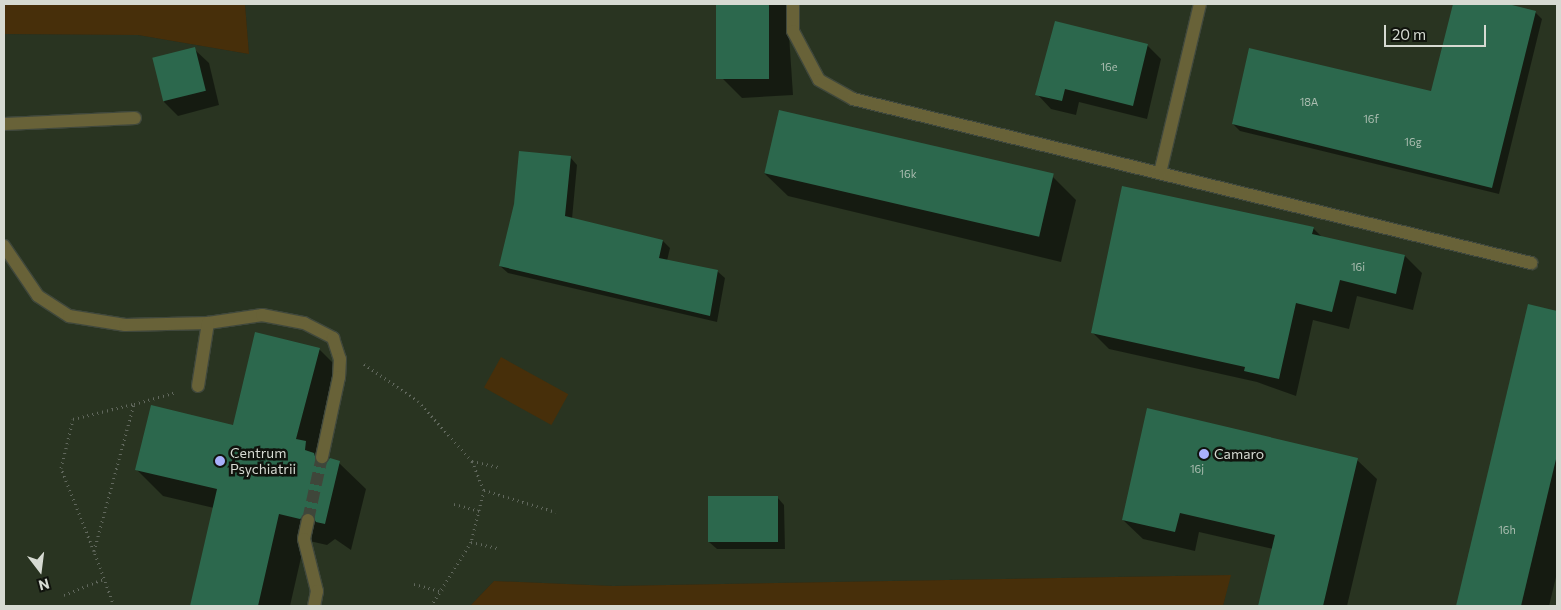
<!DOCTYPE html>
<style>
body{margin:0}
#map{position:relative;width:1561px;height:610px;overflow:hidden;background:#242c1f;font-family:Commissioner,sans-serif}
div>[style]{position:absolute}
.built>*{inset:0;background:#293421}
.green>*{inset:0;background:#472f0a;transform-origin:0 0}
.shadow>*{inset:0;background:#0007}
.building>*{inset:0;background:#2c684d;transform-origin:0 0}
.minor-tunnel>*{height:12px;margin-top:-6px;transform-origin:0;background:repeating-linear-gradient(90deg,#3f463a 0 12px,transparent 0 18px)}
.path>*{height:3px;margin-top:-1.5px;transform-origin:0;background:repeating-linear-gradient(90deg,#61685d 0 1px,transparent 0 5px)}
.roads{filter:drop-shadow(1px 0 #40483c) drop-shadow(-1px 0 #40483c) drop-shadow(0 1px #40483c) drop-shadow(0 -1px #40483c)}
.minor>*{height:12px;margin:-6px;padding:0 6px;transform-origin:6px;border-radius:6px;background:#686238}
.dots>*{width:14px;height:14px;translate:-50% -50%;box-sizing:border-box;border:2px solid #10130d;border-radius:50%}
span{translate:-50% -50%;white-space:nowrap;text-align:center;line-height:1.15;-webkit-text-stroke:5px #10130d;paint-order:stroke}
.number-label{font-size:11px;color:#acbeb1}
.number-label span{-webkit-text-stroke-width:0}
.poi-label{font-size:14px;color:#d6dad2}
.left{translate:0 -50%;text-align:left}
.frame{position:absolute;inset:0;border:5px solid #d6dad2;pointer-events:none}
.north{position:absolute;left:15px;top:545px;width:50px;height:50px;-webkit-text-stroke:4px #10130d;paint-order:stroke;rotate:165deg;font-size:14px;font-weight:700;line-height:20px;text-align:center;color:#d6dad2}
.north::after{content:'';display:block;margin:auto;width:18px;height:22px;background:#d6dad2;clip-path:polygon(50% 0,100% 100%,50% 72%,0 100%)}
.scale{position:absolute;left:1384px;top:25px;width:102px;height:22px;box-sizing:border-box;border:2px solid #d6dad2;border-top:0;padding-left:6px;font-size:15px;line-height:18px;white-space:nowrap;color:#d6dad2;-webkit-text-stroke:4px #10130d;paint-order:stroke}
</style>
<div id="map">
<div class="built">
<div style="clip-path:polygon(245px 4px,1557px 4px,1557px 606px,1223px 606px,1230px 575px,613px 586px,494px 581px,470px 606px,4px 606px,4px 34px,138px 35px,249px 54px)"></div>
</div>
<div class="green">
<div style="clip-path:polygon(4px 4px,245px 4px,249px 54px,138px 35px,4px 34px)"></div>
<div style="left:501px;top:357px;width:77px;height:35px;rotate:29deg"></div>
<div style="clip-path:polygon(1231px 575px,1223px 606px,470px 606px,494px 581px,613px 586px)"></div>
</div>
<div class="shadow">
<div style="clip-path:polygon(718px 4px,787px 4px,793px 95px,742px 98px,722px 78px)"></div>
<div style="clip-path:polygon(1454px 4px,1502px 4px,1535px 12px,1542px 19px,1499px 194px,1240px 131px,1233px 124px,1432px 92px)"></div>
<div style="clip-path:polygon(1147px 45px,1161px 59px,1147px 119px,1079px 102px,1076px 115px,1051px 109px,1037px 94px)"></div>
<div style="clip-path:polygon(194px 49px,209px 63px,219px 105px,178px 116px,164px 102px)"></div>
<div style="clip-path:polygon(570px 157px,577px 165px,572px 219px,663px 241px,670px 248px,667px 261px,717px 271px,725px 278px,717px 322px,508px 273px,500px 266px)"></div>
<div style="clip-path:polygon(764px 173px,1053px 177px,1076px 200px,1061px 262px,788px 196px)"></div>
<div style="clip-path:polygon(1313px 228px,1322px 237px,1405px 256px,1422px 273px,1413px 310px,1357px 296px,1349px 329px,1313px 320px,1296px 396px,1257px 382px,1109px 349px,1092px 332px)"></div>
<div style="clip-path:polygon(1529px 306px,1557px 313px,1557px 573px,1549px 606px,1457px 606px)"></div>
<div style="clip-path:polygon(319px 349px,345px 375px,324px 460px,339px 463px,366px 489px,351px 550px,335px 539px,327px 545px,305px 540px,290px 606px,191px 606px,214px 508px,163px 496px,136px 469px,234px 427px)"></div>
<div style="clip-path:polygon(1357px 460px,1377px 479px,1347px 606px,1260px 606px,1273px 549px,1199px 532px,1195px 551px,1143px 539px,1123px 520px)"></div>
<div style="clip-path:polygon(777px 497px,784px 505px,785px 549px,717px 549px,709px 542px)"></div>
</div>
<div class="building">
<div style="left:716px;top:4px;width:53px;height:75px"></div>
<div style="clip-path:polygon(1453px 4px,1508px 4px,1536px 11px,1492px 188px,1232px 124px,1249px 48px,1431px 91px)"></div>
<div style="clip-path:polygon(1055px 21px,1148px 44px,1133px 106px,1065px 89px,1062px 101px,1035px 95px)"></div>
<div style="left:195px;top:47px;width:45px;height:44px;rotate:76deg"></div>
<div style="left:779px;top:110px;width:282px;height:65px;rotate:13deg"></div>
<div style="clip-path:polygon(519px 151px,571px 156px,565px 216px,663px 240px,659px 258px,718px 270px,710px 316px,499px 266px,514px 204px)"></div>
<div style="clip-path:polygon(1122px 186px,1314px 227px,1312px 234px,1405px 255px,1396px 294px,1340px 280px,1332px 312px,1296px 303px,1279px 379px,1244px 371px,1245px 367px,1091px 333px)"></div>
<div style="clip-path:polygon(1528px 304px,1557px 311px,1557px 455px,1521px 606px,1456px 606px)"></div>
<div style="clip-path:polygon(255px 332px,320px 348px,296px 439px,306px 441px,305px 450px,314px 453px,317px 463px,325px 465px,330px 458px,340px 461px,325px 524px,316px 522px,310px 512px,300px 519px,279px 514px,258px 606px,190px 606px,217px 489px,135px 470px,151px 405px,233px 425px)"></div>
<div style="clip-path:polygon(1147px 408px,1358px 458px,1323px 606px,1258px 606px,1275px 535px,1180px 513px,1175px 532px,1122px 520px)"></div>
<div style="left:708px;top:496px;width:70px;height:46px"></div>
</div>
<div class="minor-tunnel">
<div style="left:308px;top:520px;width:65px;rotate:-77.5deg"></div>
</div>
<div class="path">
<div style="left:364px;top:364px;width:65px;rotate:34.4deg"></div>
<div style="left:418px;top:401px;width:81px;rotate:48deg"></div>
<div style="left:472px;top:461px;width:31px;rotate:68deg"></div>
<div style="left:484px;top:490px;width:54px;rotate:104deg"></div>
<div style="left:471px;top:542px;width:75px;rotate:122deg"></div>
<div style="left:472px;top:461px;width:28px;rotate:13deg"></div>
<div style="left:484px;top:490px;width:75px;rotate:17deg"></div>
<div style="left:454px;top:504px;width:28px;rotate:15deg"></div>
<div style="left:471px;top:542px;width:28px;rotate:13deg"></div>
<div style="left:94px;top:551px;width:89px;rotate:-111.7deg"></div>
<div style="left:61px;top:468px;width:50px;rotate:-76.2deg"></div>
<div style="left:73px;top:419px;width:62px;rotate:-14deg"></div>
<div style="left:414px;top:584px;width:30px;rotate:15deg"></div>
<div style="left:64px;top:595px;width:42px;rotate:-22.3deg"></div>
<div style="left:114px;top:606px;width:59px;rotate:-110deg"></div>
<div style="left:94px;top:551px;width:152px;rotate:-74.8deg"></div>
<div style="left:134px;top:404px;width:44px;rotate:-15.9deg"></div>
</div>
<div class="roads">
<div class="minor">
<div style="left:793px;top:4px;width:27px;rotate:90deg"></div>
<div style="left:793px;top:31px;width:55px;rotate:62deg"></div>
<div style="left:819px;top:80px;width:39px;rotate:29deg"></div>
<div style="left:853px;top:99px;width:698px;rotate:13.6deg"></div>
<div style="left:4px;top:124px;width:131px;rotate:-2.6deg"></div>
<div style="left:1160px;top:173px;width:174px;rotate:-76.7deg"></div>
<div style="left:4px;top:246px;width:60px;rotate:55.8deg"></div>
<div style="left:38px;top:296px;width:37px;rotate:33deg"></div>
<div style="left:69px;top:316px;width:57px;rotate:9.1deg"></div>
<div style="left:125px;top:325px;width:83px;rotate:-1.4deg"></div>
<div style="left:208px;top:323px;width:55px;rotate:-8.4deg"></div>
<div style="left:262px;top:315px;width:43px;rotate:10.8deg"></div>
<div style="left:304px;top:323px;width:33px;rotate:27deg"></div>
<div style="left:333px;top:338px;width:22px;rotate:72deg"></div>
<div style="left:340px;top:359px;width:18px;rotate:93deg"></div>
<div style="left:339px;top:377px;width:82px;rotate:102deg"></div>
<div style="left:198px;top:386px;width:64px;rotate:-81deg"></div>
<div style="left:308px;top:520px;width:19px;rotate:102deg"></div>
<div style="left:304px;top:539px;width:54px;rotate:76deg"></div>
<div style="left:317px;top:591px;width:15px;rotate:101deg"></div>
</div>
</div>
<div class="dots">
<div style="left:1204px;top:454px;background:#a9b0fc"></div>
<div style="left:220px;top:461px;background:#a9b0fc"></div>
</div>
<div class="number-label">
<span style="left:1109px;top:67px">16e</span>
<span style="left:1309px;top:102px">18A</span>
<span style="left:1371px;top:119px">16f</span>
<span style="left:1413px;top:142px">16g</span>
<span style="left:908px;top:174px">16k</span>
<span style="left:1358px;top:267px">16i</span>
<span style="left:1197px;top:469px">16j</span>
<span style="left:1507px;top:530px">16h</span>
</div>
<div class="poi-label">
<span class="left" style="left:230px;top:461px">Centrum<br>Psychiatrii</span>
<span class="left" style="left:1214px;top:454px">Camaro</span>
</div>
<div class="frame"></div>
<div class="north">N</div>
<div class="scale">20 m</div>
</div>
